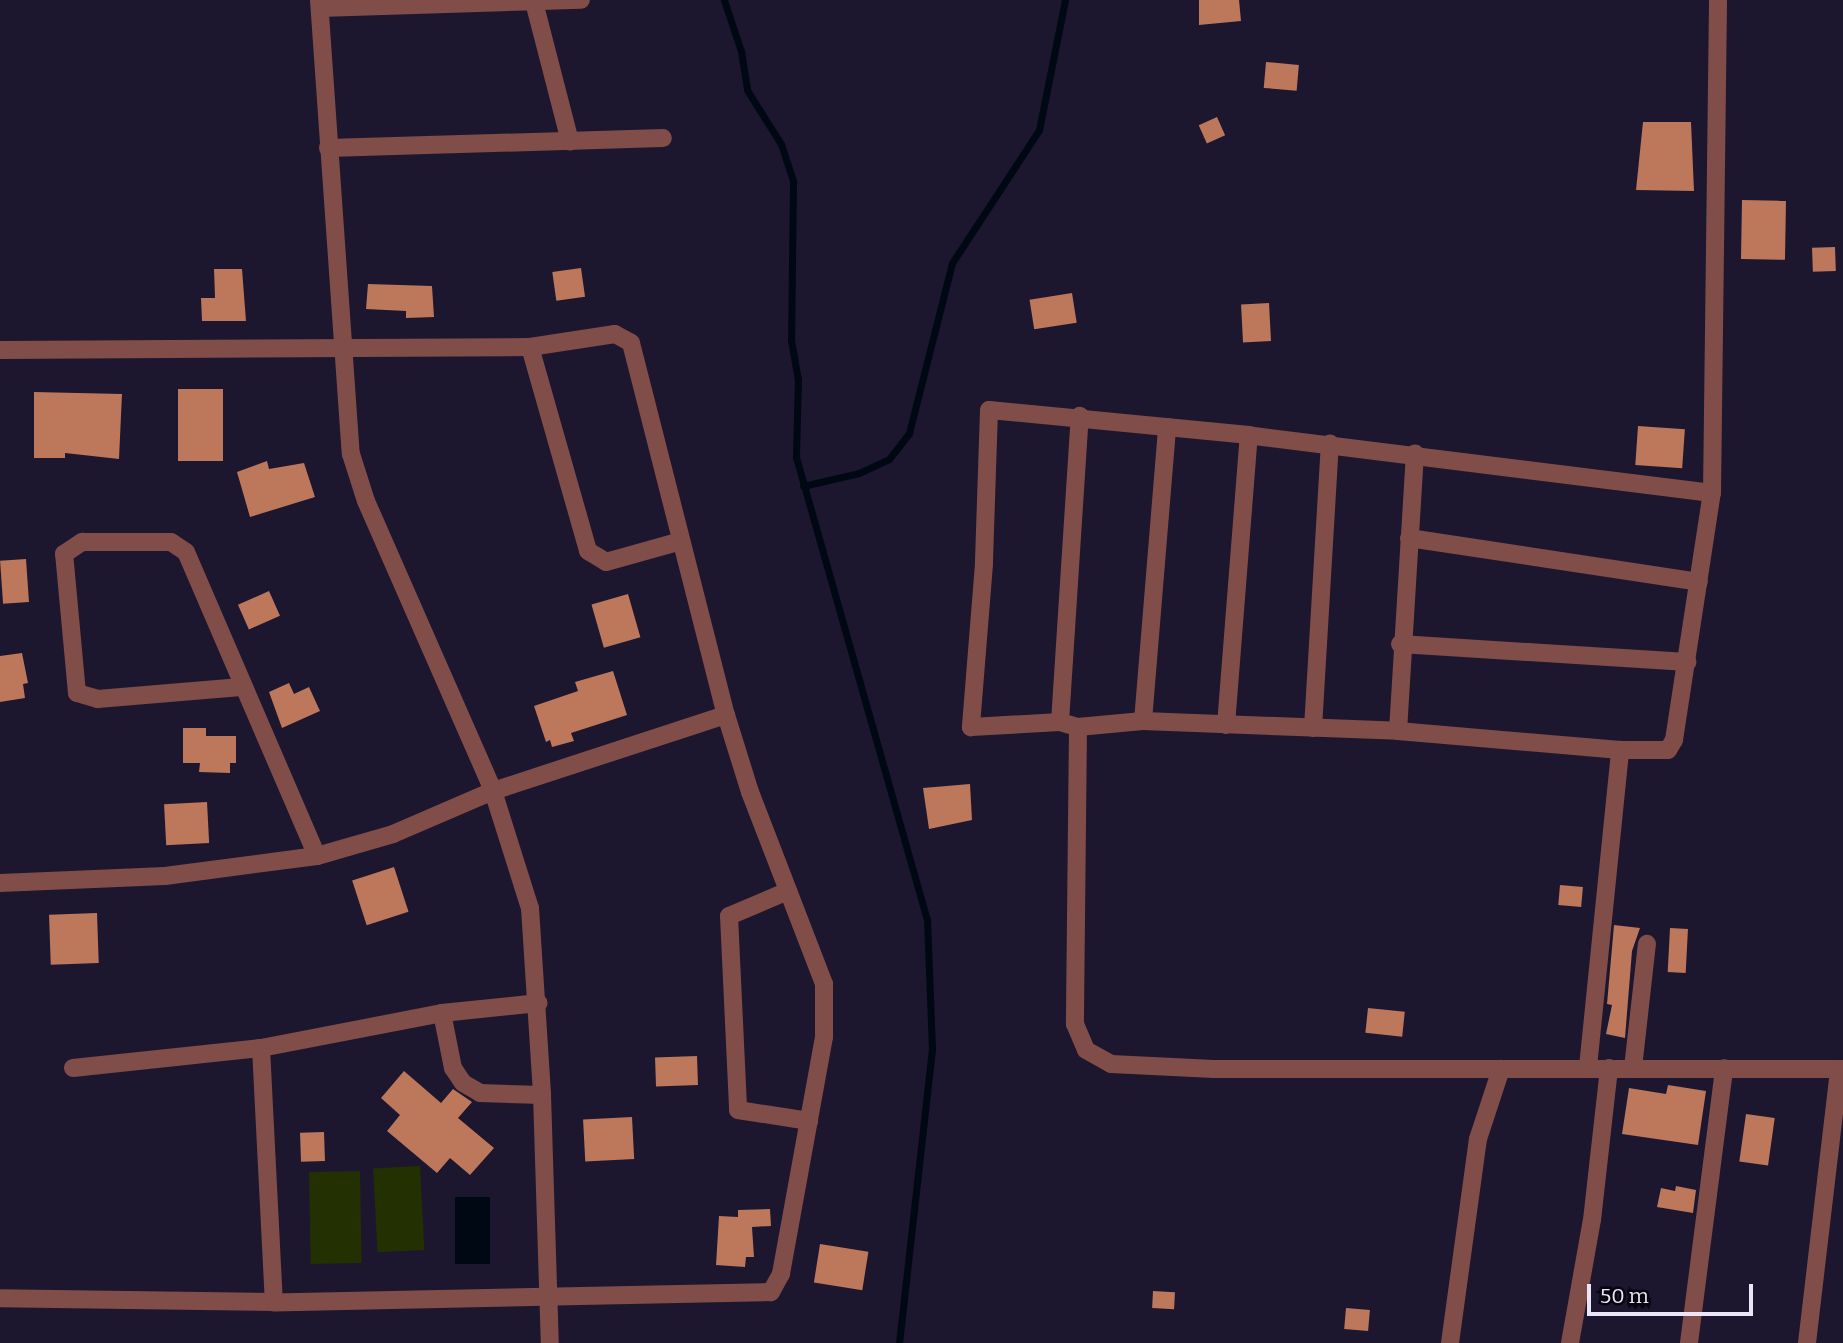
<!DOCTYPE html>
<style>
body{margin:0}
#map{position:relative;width:1843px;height:1343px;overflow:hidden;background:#1d162f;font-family:Bitter,serif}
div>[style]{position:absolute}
.green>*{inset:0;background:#233002;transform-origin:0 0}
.water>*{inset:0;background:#000813;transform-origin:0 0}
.stream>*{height:7px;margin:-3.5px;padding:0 3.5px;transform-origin:3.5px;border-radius:3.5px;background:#000813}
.building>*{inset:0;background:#bd775a;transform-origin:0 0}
.minor>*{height:18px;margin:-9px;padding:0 9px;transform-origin:9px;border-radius:9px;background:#814d48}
span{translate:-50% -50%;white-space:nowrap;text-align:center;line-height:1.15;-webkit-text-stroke:7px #07050e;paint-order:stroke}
.scale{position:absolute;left:1587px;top:1284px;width:166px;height:32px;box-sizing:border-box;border:4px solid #eae6f8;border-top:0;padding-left:9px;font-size:21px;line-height:24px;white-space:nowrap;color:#eae6f8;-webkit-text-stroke:5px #07050e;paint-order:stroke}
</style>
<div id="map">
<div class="green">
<div style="left:420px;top:1166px;width:84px;height:47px;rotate:87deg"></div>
<div style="left:360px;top:1171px;width:92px;height:51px;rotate:89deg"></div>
</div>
<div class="water">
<div style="left:455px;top:1197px;width:35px;height:67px"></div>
</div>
<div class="stream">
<div style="left:724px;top:0;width:54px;rotate:71.6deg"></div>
<div style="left:741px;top:51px;width:39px;rotate:81deg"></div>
<div style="left:747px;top:90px;width:64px;rotate:57.8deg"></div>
<div style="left:781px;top:144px;width:40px;rotate:72deg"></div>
<div style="left:793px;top:182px;width:158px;rotate:90.7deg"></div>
<div style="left:791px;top:340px;width:40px;rotate:80deg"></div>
<div style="left:798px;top:379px;width:78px;rotate:91.5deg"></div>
<div style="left:796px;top:457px;width:480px;rotate:74.2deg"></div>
<div style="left:927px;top:919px;width:130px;rotate:87.8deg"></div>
<div style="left:932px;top:1049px;width:296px;rotate:96.4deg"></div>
<div style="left:803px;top:486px;width:57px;rotate:-13.1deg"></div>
<div style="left:859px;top:473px;width:33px;rotate:-25deg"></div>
<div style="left:889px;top:459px;width:33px;rotate:-52deg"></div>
<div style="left:909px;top:433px;width:175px;rotate:-75.8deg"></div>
<div style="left:952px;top:263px;width:159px;rotate:-56.8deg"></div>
<div style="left:1039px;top:130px;width:133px;rotate:-78.7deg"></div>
</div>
<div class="building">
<div style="clip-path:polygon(1199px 0,1239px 0,1241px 21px,1199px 25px)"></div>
<div style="left:1266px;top:62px;width:33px;height:26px;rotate:5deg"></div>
<div style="left:1217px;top:117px;width:20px;height:20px;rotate:66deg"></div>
<div style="clip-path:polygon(1643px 122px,1691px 122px,1694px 191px,1636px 190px)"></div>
<div style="left:1742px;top:200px;width:44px;height:59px;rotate:1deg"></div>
<div style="left:1835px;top:247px;width:24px;height:23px;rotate:88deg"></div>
<div style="left:581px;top:268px;width:29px;height:29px;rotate:82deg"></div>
<div style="clip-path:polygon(214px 269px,242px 269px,246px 321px,202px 321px,201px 298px,215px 298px)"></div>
<div style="clip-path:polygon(368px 284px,432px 286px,434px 317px,406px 318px,406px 311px,366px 309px)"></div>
<div style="left:1072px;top:293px;width:30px;height:43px;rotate:81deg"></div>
<div style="left:1269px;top:303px;width:38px;height:28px;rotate:87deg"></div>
<div style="left:178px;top:389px;width:45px;height:72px"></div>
<div style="clip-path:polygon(34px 392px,122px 394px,119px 459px,65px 453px,65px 458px,34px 458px)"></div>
<div style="left:1638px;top:426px;width:47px;height:39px;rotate:4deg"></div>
<div style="clip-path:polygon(267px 461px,269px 469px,304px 463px,315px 497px,250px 517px,237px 472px)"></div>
<div style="left:26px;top:559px;width:43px;height:26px;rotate:86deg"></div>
<div style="left:269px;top:591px;width:27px;height:34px;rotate:66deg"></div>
<div style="left:628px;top:594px;width:45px;height:38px;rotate:74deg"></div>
<div style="clip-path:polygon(22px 653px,28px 683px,23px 684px,25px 698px,0 702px,0 656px)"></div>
<div style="clip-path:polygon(613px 671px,627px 715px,571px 733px,574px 741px,552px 747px,550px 740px,546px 742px,534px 706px,578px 691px,575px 682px)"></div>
<div style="clip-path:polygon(289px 683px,294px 694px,309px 687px,320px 711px,282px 728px,269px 692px)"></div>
<div style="clip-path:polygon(183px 728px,206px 728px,206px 736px,236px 736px,236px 763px,230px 763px,230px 773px,199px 772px,200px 763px,183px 763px)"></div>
<div style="clip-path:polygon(970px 784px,972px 820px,929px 829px,923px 788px)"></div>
<div style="left:207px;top:802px;width:41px;height:43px;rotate:87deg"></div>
<div style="left:394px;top:867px;width:47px;height:44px;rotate:72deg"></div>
<div style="left:1560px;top:885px;width:23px;height:20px;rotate:5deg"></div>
<div style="left:97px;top:913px;width:50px;height:48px;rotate:88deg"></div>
<div style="clip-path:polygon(1614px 925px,1640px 928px,1632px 951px,1625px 1038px,1606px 1034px,1612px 1005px,1607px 1004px)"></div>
<div style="left:1670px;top:928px;width:18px;height:44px;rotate:3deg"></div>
<div style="left:1368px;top:1008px;width:37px;height:25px;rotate:6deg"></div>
<div style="left:697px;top:1056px;width:29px;height:42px;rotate:88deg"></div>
<div style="clip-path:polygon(404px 1071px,441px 1103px,453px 1089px,472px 1102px,458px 1118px,494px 1148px,470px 1175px,450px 1158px,437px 1173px,387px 1131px,400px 1115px,381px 1098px)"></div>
<div style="clip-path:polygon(1668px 1085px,1706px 1091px,1698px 1145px,1622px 1134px,1629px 1088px,1666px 1094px)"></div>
<div style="left:1746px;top:1114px;width:29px;height:48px;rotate:8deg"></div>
<div style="left:632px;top:1117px;width:42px;height:49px;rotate:87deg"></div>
<div style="left:324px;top:1132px;width:29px;height:24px;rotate:88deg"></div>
<div style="clip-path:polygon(1676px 1186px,1696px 1190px,1693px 1213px,1657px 1207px,1661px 1188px,1675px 1191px)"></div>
<div style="clip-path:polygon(770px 1209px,771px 1226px,752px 1227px,754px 1257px,746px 1257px,745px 1267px,716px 1265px,719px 1216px,738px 1217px,738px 1210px)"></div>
<div style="left:820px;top:1244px;width:49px;height:39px;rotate:9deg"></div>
<div style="left:1153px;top:1291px;width:22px;height:17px;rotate:3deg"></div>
<div style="left:1346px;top:1308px;width:24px;height:21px;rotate:5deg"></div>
</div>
<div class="minor">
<div style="left:319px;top:0;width:455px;rotate:86deg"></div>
<div style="left:351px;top:454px;width:49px;rotate:72.3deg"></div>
<div style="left:366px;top:501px;width:317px;rotate:66.3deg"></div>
<div style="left:493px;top:791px;width:123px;rotate:72.5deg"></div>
<div style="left:530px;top:908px;width:187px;rotate:86.3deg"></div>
<div style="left:542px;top:1095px;width:248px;rotate:88.2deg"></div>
<div style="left:534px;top:2px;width:144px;rotate:75.5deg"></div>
<div style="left:320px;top:8px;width:261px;rotate:-1.8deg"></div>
<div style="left:328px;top:148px;width:335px;rotate:-1.7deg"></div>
<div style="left:530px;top:347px;width:212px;rotate:74.1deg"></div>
<div style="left:588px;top:551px;width:21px;rotate:31deg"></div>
<div style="left:606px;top:562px;width:78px;rotate:-15.6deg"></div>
<div style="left:0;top:350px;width:530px;rotate:-0.32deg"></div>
<div style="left:530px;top:347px;width:86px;rotate:-8.7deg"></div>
<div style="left:615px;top:334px;width:18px;rotate:29deg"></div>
<div style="left:631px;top:343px;width:384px;rotate:75.7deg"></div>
<div style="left:726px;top:715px;width:81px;rotate:72.7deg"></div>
<div style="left:750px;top:792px;width:206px;rotate:68.9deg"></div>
<div style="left:824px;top:984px;width:53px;rotate:90deg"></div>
<div style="left:824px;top:1037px;width:241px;rotate:100.3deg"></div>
<div style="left:781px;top:1274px;width:21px;rotate:119deg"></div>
<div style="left:771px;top:1292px;width:497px;rotate:178.8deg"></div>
<div style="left:274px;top:1302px;width:274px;rotate:-179.2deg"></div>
<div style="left:1712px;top:493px;width:467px;rotate:-172.9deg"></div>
<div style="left:1249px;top:435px;width:261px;rotate:-174.5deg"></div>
<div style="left:989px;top:410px;width:154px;rotate:91.9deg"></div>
<div style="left:984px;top:564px;width:164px;rotate:94.6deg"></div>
<div style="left:971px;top:727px;width:89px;rotate:-3.2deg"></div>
<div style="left:1060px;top:722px;width:19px;rotate:16deg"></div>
<div style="left:1078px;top:727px;width:65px;rotate:-5.3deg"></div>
<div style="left:1143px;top:721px;width:255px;rotate:2.2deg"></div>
<div style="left:1398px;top:731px;width:223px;rotate:4.9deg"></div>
<div style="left:1620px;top:750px;width:48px"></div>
<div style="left:1668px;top:750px;width:12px;rotate:-59deg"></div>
<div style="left:1674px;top:740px;width:250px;rotate:-81.3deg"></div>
<div style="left:1712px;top:493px;width:493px;rotate:-89.3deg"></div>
<div style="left:1409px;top:538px;width:293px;rotate:8.6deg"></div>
<div style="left:1400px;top:644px;width:288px;rotate:3.6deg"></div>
<div style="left:241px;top:687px;width:144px;rotate:175.2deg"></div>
<div style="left:98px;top:699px;width:22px;rotate:-164deg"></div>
<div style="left:77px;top:693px;width:140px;rotate:-95.3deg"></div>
<div style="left:64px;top:554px;width:22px;rotate:-34deg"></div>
<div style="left:82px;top:542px;width:89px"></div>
<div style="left:171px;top:542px;width:18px;rotate:34deg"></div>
<div style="left:186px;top:552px;width:331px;rotate:66.7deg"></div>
<div style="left:1143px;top:721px;width:295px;rotate:-85.3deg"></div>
<div style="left:1060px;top:722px;width:307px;rotate:-86.3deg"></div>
<div style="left:1226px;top:725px;width:291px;rotate:-85.5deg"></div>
<div style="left:1078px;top:727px;width:297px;rotate:90.6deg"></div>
<div style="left:1075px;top:1024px;width:28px;rotate:67deg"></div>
<div style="left:1086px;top:1050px;width:29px;rotate:29deg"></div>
<div style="left:1111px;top:1064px;width:103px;rotate:2.8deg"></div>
<div style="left:1214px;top:1069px;width:629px"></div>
<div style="left:1313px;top:728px;width:285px;rotate:-86.6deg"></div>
<div style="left:1398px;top:731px;width:278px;rotate:-86.5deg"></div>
<div style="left:0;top:883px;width:165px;rotate:-2.4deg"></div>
<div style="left:165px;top:876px;width:153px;rotate:-7.5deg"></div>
<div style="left:317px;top:856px;width:79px;rotate:-16.1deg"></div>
<div style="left:393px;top:834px;width:109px;rotate:-23.3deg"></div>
<div style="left:493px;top:791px;width:245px;rotate:-18.1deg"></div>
<div style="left:788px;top:891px;width:64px;rotate:157deg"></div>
<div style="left:729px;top:916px;width:194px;rotate:87.3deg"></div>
<div style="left:738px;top:1110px;width:72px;rotate:8.8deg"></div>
<div style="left:442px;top:1013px;width:56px;rotate:78.7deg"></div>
<div style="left:453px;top:1068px;width:18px;rotate:56deg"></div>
<div style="left:463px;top:1083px;width:20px;rotate:30deg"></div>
<div style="left:480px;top:1093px;width:62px;rotate:1.8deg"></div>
<div style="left:261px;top:1048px;width:254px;rotate:87.1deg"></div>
<div style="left:1588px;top:1067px;width:319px;rotate:-84.2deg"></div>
<div style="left:73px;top:1068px;width:189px;rotate:-6.1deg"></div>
<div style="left:261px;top:1048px;width:184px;rotate:-10.9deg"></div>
<div style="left:442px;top:1013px;width:97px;rotate:-5.9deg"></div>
<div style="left:1633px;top:1068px;width:125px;rotate:-83.6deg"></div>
<div style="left:1450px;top:1343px;width:206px;rotate:-82.2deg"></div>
<div style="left:1478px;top:1139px;width:74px;rotate:-71.8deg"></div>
<div style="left:1570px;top:1343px;width:125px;rotate:-79.9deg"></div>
<div style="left:1592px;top:1220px;width:153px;rotate:-83.6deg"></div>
<div style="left:1689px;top:1343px;width:277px;rotate:-82.7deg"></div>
<div style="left:1807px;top:1343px;width:276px;rotate:-83.3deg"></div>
</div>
<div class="scale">50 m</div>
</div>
